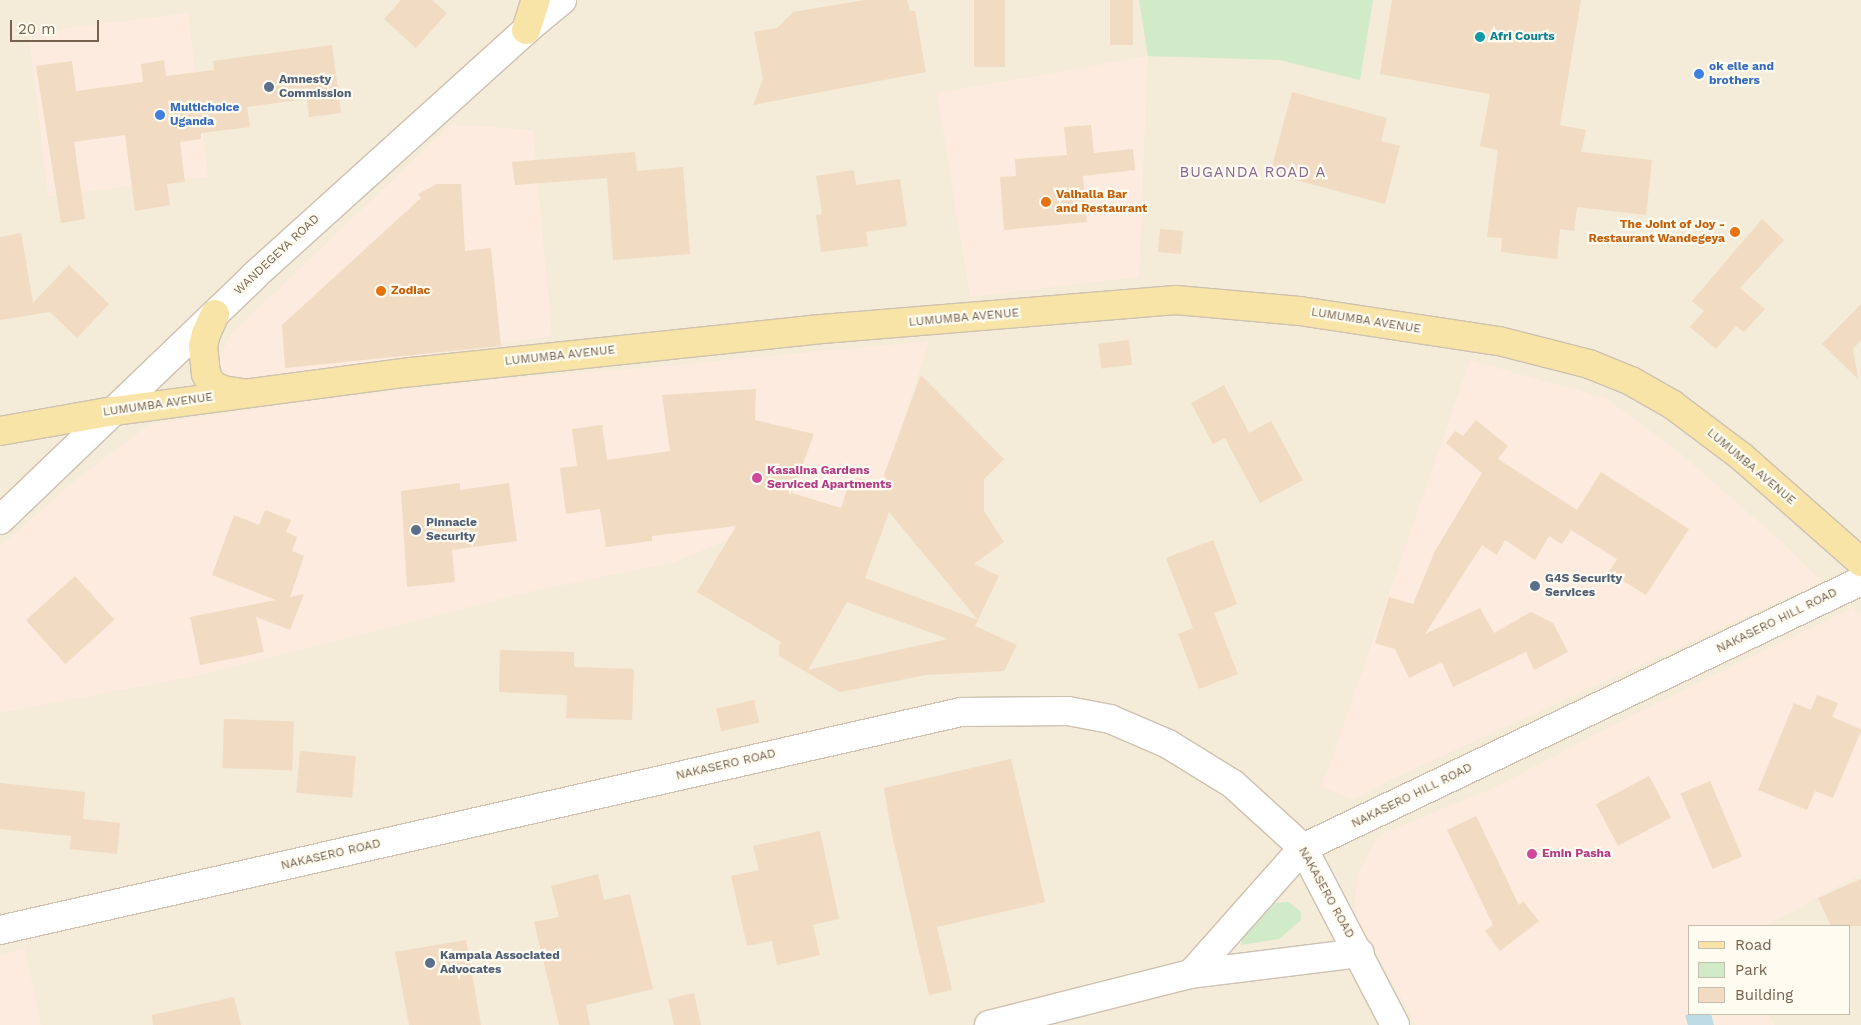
<!DOCTYPE html>
<style>
body{margin:0}
#map{position:relative;width:1861px;height:1025px;overflow:hidden;background:#fcf7ea;font-family:"Work Sans",sans-serif}
div>[style]{position:absolute}
.residential>*{inset:0;background:#f4ebd9}
.commercial>*{inset:0;background:#fcebde;transform-origin:0 0}
.green>*{inset:0;background:#d1eac8}
.water>*{inset:0;background:#bedbe6}
.building>*{inset:0;background:#f1dbc2;transform-origin:0 0}
.roads{filter:drop-shadow(1px 0 #cec1b0) drop-shadow(-1px 0 #cec1b0) drop-shadow(0 1px #cec1b0) drop-shadow(0 -1px #cec1b0)}
.minor>*{height:28px;margin:-14px;padding:0 14px;transform-origin:14px;border-radius:14px;background:#fff}
.major>*{height:28px;margin:-14px;padding:0 14px;transform-origin:14px;border-radius:14px;background:#f8e4a6}
.dots>*{width:14px;height:14px;translate:-50% -50%;box-sizing:border-box;border:2px solid #fefbf1;border-radius:50%}
span{translate:-50% -50%;white-space:nowrap;text-align:center;line-height:1.15;-webkit-text-stroke:4.5px #fefbf1;paint-order:stroke}
.culture-label{font-size:12px;color:#0d838f;font-weight:700}
.left{translate:0 -50%;text-align:left}
.shop-label{font-size:12px;color:#366cbe;font-weight:700}
.service-label{font-size:12px;color:#4e5e75;font-weight:700}
.food-label{font-size:12px;color:#c56008;font-weight:700}
.right{translate:-100% -50%;text-align:right}
.street-label{font-size:12px;color:#76624e}
.hotel-label{font-size:12px;color:#b23c85;font-weight:700}
.quarter-label{font-size:15px;color:#8a6692;letter-spacing:1px}
.legend{position:absolute;left:1688px;top:925px;width:162px;height:90px;box-sizing:border-box;background:#fefbf1;border:1px solid #c8beb0;margin:0;padding:6px 9px;list-style:none;font-size:15px;color:#76624e}
.legend li{display:flex;align-items:center;gap:10px;height:25px}
.legend b{width:25px;border:1px solid #c8beb0}
.scale{position:absolute;left:10px;top:20px;width:89px;height:22px;box-sizing:border-box;border:2px solid #76624e;border-top:0;padding-left:6px;font-size:15px;line-height:18px;white-space:nowrap;color:#76624e;-webkit-text-stroke:4px #fefbf1;paint-order:stroke}
</style>
<div id="map">
<div class="residential">
<div style="clip-path:polygon(evenodd,0 0,1861px 0,1861px 1025px,0 1025px,0 0,1690px 926px,1850px 926px,1850px 1014px,1690px 1014px,1690px 926px)"></div>
</div>
<div class="commercial">
<div style="left:188px;top:13px;width:165px;height:161px;rotate:83deg"></div>
<div style="clip-path:polygon(1148px 56px,1139px 277px,970px 297px,937px 93px)"></div>
<div style="clip-path:polygon(451px 124px,533px 130px,552px 336px,225px 385px,212px 370px,232px 333px)"></div>
<div style="clip-path:polygon(929px 341px,857px 566px,753px 529px,675px 562px,529px 592px,197px 676px,0 713px,0 546px,83px 474px,150px 424px,307px 401px,498px 379px,653px 367px)"></div>
<div style="clip-path:polygon(1470px 360px,1606px 398px,1680px 453px,1782px 542px,1822px 582px,1386px 782px,1354px 800px,1322px 787px)"></div>
<div style="clip-path:polygon(1853px 607px,1861px 616px,1861px 874px,1766px 926px,1690px 926px,1690px 1014px,1769px 1014px,1775px 1025px,1416px 1025px,1354px 912px,1358px 873px,1379px 835px,1495px 787px,1636px 713px)"></div>
<div style="clip-path:polygon(25px 948px,41px 1025px,0 1025px,0 955px)"></div>
</div>
<div class="green">
<div style="clip-path:polygon(1139px 0,1373px 0,1360px 80px,1280px 60px,1148px 56px)"></div>
<div style="clip-path:polygon(1289px 902px,1301px 912px,1301px 920px,1279px 939px,1241px 945px,1243px 933px,1272px 903px)"></div>
</div>
<div class="water">
<div style="clip-path:polygon(1691px 1014px,1711px 1014px,1714px 1025px,1688px 1025px,1685px 1015px)"></div>
</div>
<div class="building">
<div style="clip-path:polygon(401px 0,432px 0,447px 13px,416px 48px,384px 19px)"></div>
<div style="clip-path:polygon(865px 0,907px 0,910px 11px,915px 11px,926px 72px,753px 105px,763px 79px,754px 32px,777px 28px,793px 12px)"></div>
<div style="left:974px;top:0;width:31px;height:67px"></div>
<div style="left:1110px;top:0;width:23px;height:45px"></div>
<div style="clip-path:polygon(1392px 0,1581px 0,1560px 125px,1586px 130px,1581px 152px,1652px 160px,1646px 215px,1577px 207px,1574px 231px,1560px 229px,1557px 259px,1501px 252px,1502px 238px,1487px 237px,1498px 150px,1480px 146px,1490px 94px,1380px 74px)"></div>
<div style="clip-path:polygon(332px 45px,341px 113px,309px 117px,307px 99px,247px 107px,250px 127px,201px 133px,201px 139px,180px 142px,185px 182px,167px 184px,170px 205px,135px 211px,125px 135px,74px 142px,85px 219px,61px 223px,36px 66px,72px 61px,76px 91px,143px 82px,141px 64px,164px 60px,166px 76px,214px 70px,213px 61px)"></div>
<div style="clip-path:polygon(1292px 92px,1387px 118px,1381px 141px,1400px 146px,1385px 204px,1270px 173px)"></div>
<div style="clip-path:polygon(1091px 125px,1094px 153px,1133px 149px,1135px 170px,1083px 176px,1087px 222px,1004px 230px,1000px 177px,1016px 176px,1015px 159px,1067px 155px,1064px 127px)"></div>
<div style="clip-path:polygon(635px 152px,637px 171px,683px 167px,690px 254px,613px 260px,607px 178px,515px 185px,512px 162px)"></div>
<div style="clip-path:polygon(854px 170px,856px 185px,900px 179px,907px 226px,866px 232px,868px 246px,821px 252px,816px 215px,822px 214px,816px 176px)"></div>
<div style="clip-path:polygon(437px 184px,461px 184px,465px 251px,491px 248px,501px 346px,285px 368px,282px 325px,421px 198px,418px 194px)"></div>
<div style="clip-path:polygon(1762px 219px,1784px 240px,1740px 288px,1765px 309px,1744px 332px,1736px 326px,1716px 349px,1690px 327px,1704px 311px,1692px 301px)"></div>
<div style="left:1160px;top:229px;width:23px;height:23px;rotate:5deg"></div>
<div style="clip-path:polygon(21px 233px,33px 303px,69px 265px,109px 304px,77px 338px,50px 312px,0 320px,0 237px)"></div>
<div style="clip-path:polygon(1861px 304px,1861px 340px,1853px 349px,1858px 379px,1822px 344px)"></div>
<div style="left:1129px;top:340px;width:25px;height:31px;rotate:83deg"></div>
<div style="clip-path:polygon(evenodd,921px 375px,1004px 459px,984px 479px,984px 511px,1004px 542px,974px 564px,999px 576px,975px 626px,1017px 645px,1004px 671px,926px 675px,840px 692px,779px 656px,779px 647px,781px 642px,697px 592px,736px 526px,652px 536px,652px 541px,606px 547px,600px 509px,566px 514px,560px 468px,577px 466px,572px 429px,602px 425px,607px 460px,670px 451px,662px 395px,756px 389px,755px 420px,814px 434px,792px 493px,841px 508px,851px 477px,881px 483px,921px 375px,889px 512px,978px 620px,865px 578px,889px 512px,921px 375px,847px 602px,948px 639px,808px 670px,847px 602px)"></div>
<div style="clip-path:polygon(1224px 385px,1249px 433px,1271px 421px,1303px 480px,1260px 503px,1225px 438px,1213px 444px,1191px 403px)"></div>
<div style="clip-path:polygon(1476px 420px,1508px 446px,1498px 459px,1577px 510px,1601px 472px,1689px 529px,1646px 595px,1609px 572px,1617px 559px,1571px 530px,1562px 544px,1549px 536px,1535px 560px,1505px 540px,1497px 555px,1482px 545px,1425px 634px,1480px 608px,1494px 633px,1531px 612px,1553px 623px,1568px 652px,1534px 670px,1526px 652px,1453px 687px,1442px 662px,1409px 678px,1395px 649px,1375px 643px,1389px 597px,1413px 604px,1435px 551px,1482px 473px,1446px 443px,1455px 431px,1463px 436px)"></div>
<div style="clip-path:polygon(460px 483px,460px 490px,509px 483px,517px 541px,452px 550px,455px 582px,407px 587px,401px 491px)"></div>
<div style="clip-path:polygon(265px 510px,291px 520px,286px 532px,297px 537px,292px 551px,304px 556px,290px 597px,304px 594px,290px 630px,256px 617px,264px 652px,200px 665px,190px 617px,276px 600px,212px 575px,234px 515px,259px 525px)"></div>
<div style="clip-path:polygon(1213px 540px,1237px 604px,1214px 613px,1238px 674px,1199px 689px,1178px 634px,1193px 628px,1166px 558px)"></div>
<div style="left:75px;top:576px;width:59px;height:66px;rotate:48deg"></div>
<div style="clip-path:polygon(500px 650px,574px 652px,574px 667px,634px 669px,632px 720px,566px 718px,567px 695px,499px 692px)"></div>
<div style="clip-path:polygon(1817px 695px,1838px 703px,1832px 717px,1861px 729px,1861px 731px,1833px 798px,1815px 791px,1807px 810px,1758px 790px,1794px 703px,1811px 710px)"></div>
<div style="left:754px;top:700px;width:23px;height:39px;rotate:77deg"></div>
<div style="left:224px;top:719px;width:70px;height:49px;rotate:2deg"></div>
<div style="left:300px;top:751px;width:56px;height:42px;rotate:5deg"></div>
<div style="clip-path:polygon(1011px 759px,1045px 902px,937px 927px,952px 990px,929px 995px,891px 830px,884px 788px)"></div>
<div style="left:1649px;top:776px;width:47px;height:60px;rotate:62deg"></div>
<div style="left:1710px;top:781px;width:82px;height:32px;rotate:67deg"></div>
<div style="clip-path:polygon(0 783px,85px 792px,83px 819px,120px 823px,117px 854px,70px 849px,71px 836px,0 829px)"></div>
<div style="clip-path:polygon(1476px 816px,1519px 905px,1523px 901px,1539px 921px,1500px 951px,1485px 931px,1493px 925px,1447px 830px)"></div>
<div style="clip-path:polygon(820px 831px,839px 919px,813px 925px,820px 955px,777px 965px,772px 941px,747px 946px,731px 876px,759px 870px,753px 846px)"></div>
<div style="clip-path:polygon(598px 874px,604px 900px,630px 894px,653px 989px,586px 1005px,590px 1025px,559px 1025px,534px 922px,559px 917px,551px 886px)"></div>
<div style="clip-path:polygon(1861px 879px,1861px 926px,1831px 926px,1818px 898px)"></div>
<div style="clip-path:polygon(466px 940px,481px 1025px,409px 1025px,395px 952px)"></div>
<div style="clip-path:polygon(694px 993px,701px 1025px,674px 1025px,668px 999px)"></div>
<div style="clip-path:polygon(234px 997px,241px 1025px,153px 1025px,152px 1015px)"></div>
</div>
<div class="roads">
<div class="minor">
<div style="left:0;top:520px;width:352px;rotate:-43.8deg"></div>
<div style="left:254px;top:276px;width:367px;rotate:-42.1deg"></div>
<div style="left:526px;top:30px;width:47px;rotate:-39.8deg"></div>
<div style="left:0;top:930px;width:985px;rotate:-12.78deg"></div>
<div style="left:961px;top:712px;width:107px;rotate:-0.5deg"></div>
<div style="left:1068px;top:711px;width:43px;rotate:10.8deg"></div>
<div style="left:1110px;top:719px;width:63px;rotate:23.3deg"></div>
<div style="left:1168px;top:744px;width:76px;rotate:31.6deg"></div>
<div style="left:1233px;top:784px;width:95px;rotate:42.4deg"></div>
<div style="left:1303px;top:848px;width:199px;rotate:62.5deg"></div>
<div style="left:1191px;top:974px;width:169px;rotate:-48.4deg"></div>
<div style="left:1303px;top:848px;width:619px;rotate:-25.57deg"></div>
<div style="left:989px;top:1025px;width:208px;rotate:-14.2deg"></div>
<div style="left:1191px;top:974px;width:170px;rotate:-7.1deg"></div>
</div>
<div class="major">
<div style="left:526px;top:30px;width:32px;rotate:-72deg"></div>
<div style="left:215px;top:314px;width:22px;rotate:114deg"></div>
<div style="left:206px;top:334px;width:12px;rotate:104deg"></div>
<div style="left:203px;top:346px;width:28px;rotate:84deg"></div>
<div style="left:206px;top:374px;width:13px;rotate:61deg"></div>
<div style="left:212px;top:385px;width:12px;rotate:24deg"></div>
<div style="left:223px;top:390px;width:18px;rotate:9deg"></div>
<div style="left:0;top:431px;width:116px;rotate:-10deg"></div>
<div style="left:114px;top:411px;width:301px;rotate:-7.5deg"></div>
<div style="left:412px;top:372px;width:400px;rotate:-6deg"></div>
<div style="left:810px;top:330px;width:367px;rotate:-4.7deg"></div>
<div style="left:1176px;top:300px;width:124px;rotate:5.1deg"></div>
<div style="left:1300px;top:311px;width:201px;rotate:8.6deg"></div>
<div style="left:1499px;top:341px;width:93px;rotate:14.3deg"></div>
<div style="left:1589px;top:364px;width:45px;rotate:22deg"></div>
<div style="left:1631px;top:381px;width:48px;rotate:29.7deg"></div>
<div style="left:1673px;top:405px;width:86px;rotate:37deg"></div>
<div style="left:1742px;top:457px;width:159px;rotate:41.4deg"></div>
</div>
</div>
<div class="dots">
<div style="left:1480px;top:37px;background:#0f9aa8"></div>
<div style="left:1699px;top:74px;background:#3f7fe0"></div>
<div style="left:269px;top:87px;background:#5c6f8a"></div>
<div style="left:160px;top:115px;background:#3f7fe0"></div>
<div style="left:1046px;top:202px;background:#e8710a"></div>
<div style="left:1735px;top:232px;background:#e8710a"></div>
<div style="left:381px;top:291px;background:#e8710a"></div>
<div style="left:757px;top:478px;background:#d1479c"></div>
<div style="left:416px;top:530px;background:#5c6f8a"></div>
<div style="left:1535px;top:586px;background:#5c6f8a"></div>
<div style="left:1532px;top:854px;background:#d1479c"></div>
<div style="left:430px;top:963px;background:#5c6f8a"></div>
</div>
<div class="culture-label">
<span class="left" style="left:1490px;top:37px">Afri Courts</span>
</div>
<div class="shop-label">
<span class="left" style="left:1709px;top:74px">ok elle and<br>brothers</span>
<span class="left" style="left:170px;top:115px">Multichoice<br>Uganda</span>
</div>
<div class="service-label">
<span class="left" style="left:279px;top:87px">Amnesty<br>Commission</span>
<span class="left" style="left:426px;top:530px">Pinnacle<br>Security</span>
<span class="left" style="left:1545px;top:586px">G4S Security<br>Services</span>
<span class="left" style="left:440px;top:963px">Kampala Associated<br>Advocates</span>
</div>
<div class="food-label">
<span class="left" style="left:1056px;top:202px">Valhalla Bar<br>and Restaurant</span>
<span class="right" style="left:1725px;top:232px">The Joint of Joy -<br>Restaurant Wandegeya</span>
<span class="left" style="left:391px;top:291px">Zodiac</span>
</div>
<div class="street-label">
<span style="left:277px;top:255px;rotate:-43deg">WANDEGEYA ROAD</span>
<span style="left:964px;top:318px;rotate:-5deg">LUMUMBA AVENUE</span>
<span style="left:1366px;top:321px;rotate:9deg">LUMUMBA AVENUE</span>
<span style="left:560px;top:356px;rotate:-6deg">LUMUMBA AVENUE</span>
<span style="left:158px;top:405px;rotate:-8deg">LUMUMBA AVENUE</span>
<span style="left:1751px;top:467px;rotate:40deg">LUMUMBA AVENUE</span>
<span style="left:1777px;top:621px;rotate:-26deg">NAKASERO HILL ROAD</span>
<span style="left:726px;top:765px;rotate:-13deg">NAKASERO ROAD</span>
<span style="left:1412px;top:796px;rotate:-26deg">NAKASERO HILL ROAD</span>
<span style="left:331px;top:855px;rotate:-13deg">NAKASERO ROAD</span>
<span style="left:1326px;top:893px;rotate:61deg">NAKASERO ROAD</span>
</div>
<div class="hotel-label">
<span class="left" style="left:767px;top:478px">Kasalina Gardens<br>Serviced Apartments</span>
<span class="left" style="left:1542px;top:854px">Emin Pasha</span>
</div>
<div class="quarter-label">
<span style="left:1253px;top:173px">BUGANDA ROAD A</span>
</div>
<ul class="legend">
<li><b style="height:6px;background:#f8e4a6"></b>Road</li>
<li><b style="height:14px;background:#d1eac8"></b>Park</li>
<li><b style="height:14px;background:#f1dbc2"></b>Building</li>
</ul>
<div class="scale">20 m</div>
</div>
